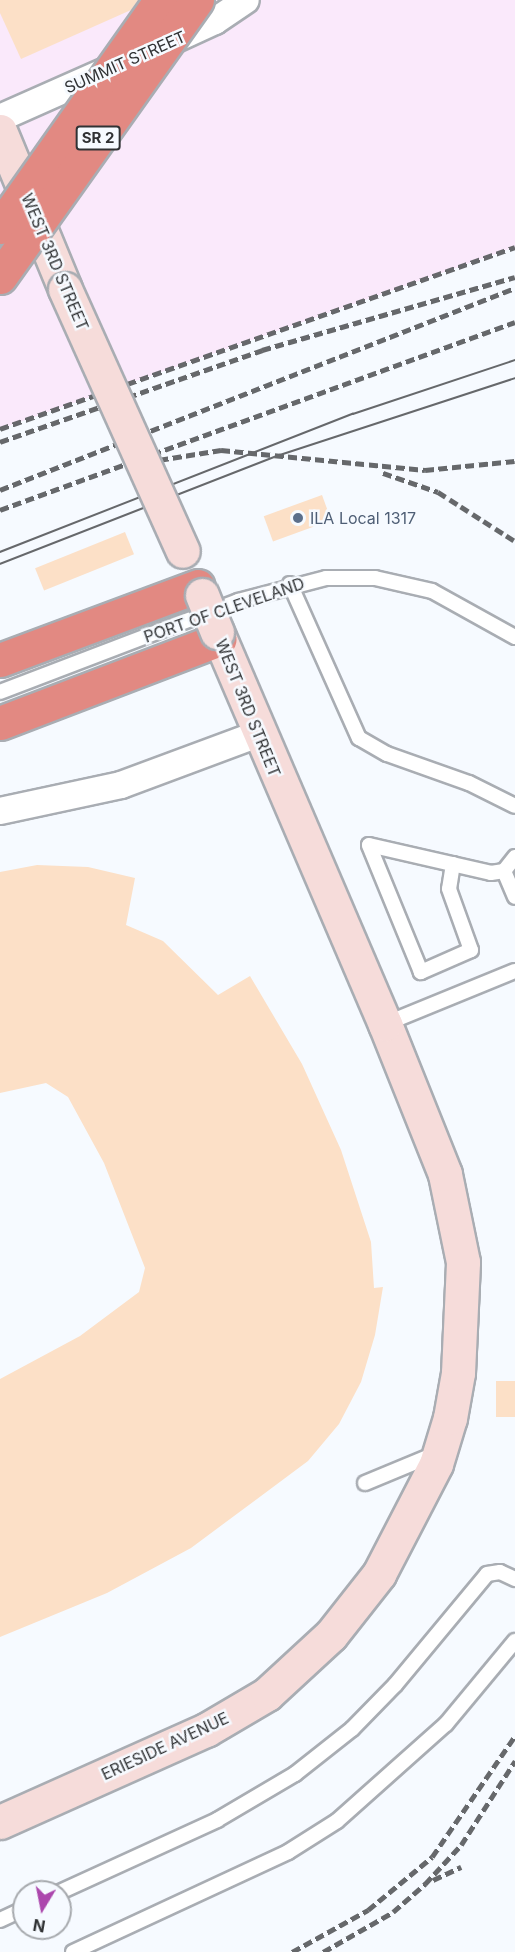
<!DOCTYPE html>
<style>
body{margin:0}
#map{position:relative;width:515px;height:1952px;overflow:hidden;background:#f6faff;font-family:Inter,sans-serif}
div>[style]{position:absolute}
.commercial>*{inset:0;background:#fae9fb}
.building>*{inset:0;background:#fce0c7;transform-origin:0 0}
.roads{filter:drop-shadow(2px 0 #a9adb3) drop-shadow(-2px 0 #a9adb3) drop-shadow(0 2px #a9adb3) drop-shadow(0 -2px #a9adb3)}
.lane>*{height:14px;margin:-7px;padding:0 7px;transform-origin:7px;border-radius:7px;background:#fff}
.street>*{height:26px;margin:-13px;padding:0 13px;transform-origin:13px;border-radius:13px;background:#fff}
.secondary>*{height:33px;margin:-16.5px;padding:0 16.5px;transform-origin:16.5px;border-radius:16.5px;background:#f6dcda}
.highway>*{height:33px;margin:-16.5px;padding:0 16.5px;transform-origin:16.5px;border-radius:16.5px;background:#e28982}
.tram>*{height:1.5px;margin:-0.75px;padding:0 0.75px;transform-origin:0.75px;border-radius:0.75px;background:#66686b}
.rail>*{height:4.5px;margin-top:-2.25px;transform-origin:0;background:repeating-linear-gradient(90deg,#66686b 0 9px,transparent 0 13.5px)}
.bridges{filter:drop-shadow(2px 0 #a9adb3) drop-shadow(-2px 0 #a9adb3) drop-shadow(0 2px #a9adb3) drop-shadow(0 -2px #a9adb3)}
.secondary-bridge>*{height:33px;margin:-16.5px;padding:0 16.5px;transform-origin:16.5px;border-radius:16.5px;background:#f6dcda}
.highway-bridge>*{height:33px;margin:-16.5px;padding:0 16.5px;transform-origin:16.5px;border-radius:16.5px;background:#e28982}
.dots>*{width:16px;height:16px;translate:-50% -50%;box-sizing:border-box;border:3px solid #f6faff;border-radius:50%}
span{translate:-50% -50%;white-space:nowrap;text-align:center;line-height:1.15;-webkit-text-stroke:5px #f6faff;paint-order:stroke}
.shield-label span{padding:2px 4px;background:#f6faff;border:2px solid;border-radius:4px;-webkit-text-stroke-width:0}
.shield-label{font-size:15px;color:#303234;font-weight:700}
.street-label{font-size:16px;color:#303234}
.service-label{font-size:16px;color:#4e5e75}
.left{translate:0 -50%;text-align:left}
.north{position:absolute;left:12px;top:1880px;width:60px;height:60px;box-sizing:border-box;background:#f6faff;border:2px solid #a7aaae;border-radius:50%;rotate:190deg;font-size:16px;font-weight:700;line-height:24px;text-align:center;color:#303234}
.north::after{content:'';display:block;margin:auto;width:21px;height:27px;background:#ac47ad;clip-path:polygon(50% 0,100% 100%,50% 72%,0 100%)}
</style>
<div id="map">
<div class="commercial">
<div style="clip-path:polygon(0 0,515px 0,515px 247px,0 429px)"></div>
</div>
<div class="building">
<div style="clip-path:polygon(0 0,138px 0,131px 10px,21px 59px,0 13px)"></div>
<div style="left:322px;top:495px;width:27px;height:62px;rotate:70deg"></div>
<div style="left:125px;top:532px;width:24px;height:97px;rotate:68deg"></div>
<div style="clip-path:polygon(37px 865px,88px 867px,135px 878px,126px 925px,163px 941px,218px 995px,250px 976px,302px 1064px,341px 1150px,371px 1242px,374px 1288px,383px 1287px,375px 1335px,361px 1382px,339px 1424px,308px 1461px,191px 1548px,107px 1593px,0 1637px,0 1379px,80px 1336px,139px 1292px,145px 1268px,104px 1163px,68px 1097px,46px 1083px,0 1093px,0 872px)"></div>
<div style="left:496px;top:1381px;width:19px;height:36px"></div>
</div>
<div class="roads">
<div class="lane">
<div style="left:290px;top:584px;width:169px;rotate:65.9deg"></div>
<div style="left:359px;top:738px;width:32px;rotate:30deg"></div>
<div style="left:387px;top:754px;width:87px;rotate:19.5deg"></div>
<div style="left:469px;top:783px;width:51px;rotate:26.6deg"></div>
<div style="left:0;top:692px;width:255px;rotate:-20.9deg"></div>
<div style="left:238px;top:601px;width:91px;rotate:-14.6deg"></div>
<div style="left:326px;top:578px;width:49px"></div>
<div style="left:375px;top:578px;width:58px;rotate:12.8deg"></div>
<div style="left:432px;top:591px;width:95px;rotate:29deg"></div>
<div style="left:515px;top:857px;width:18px;rotate:128deg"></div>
<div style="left:504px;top:871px;width:28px;rotate:67deg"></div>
<div style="left:453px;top:864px;width:25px;rotate:99deg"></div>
<div style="left:449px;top:889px;width:65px;rotate:70.2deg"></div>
<div style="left:471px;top:950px;width:55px;rotate:156.3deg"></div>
<div style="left:421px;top:972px;width:137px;rotate:-112.3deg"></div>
<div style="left:369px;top:845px;width:125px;rotate:12.9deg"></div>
<div style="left:491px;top:873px;width:13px;rotate:-9deg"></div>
<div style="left:385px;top:1024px;width:140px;rotate:-22.2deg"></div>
<div style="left:365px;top:1483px;width:76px;rotate:-22.5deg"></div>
<div style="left:60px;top:1892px;width:173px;rotate:-24.6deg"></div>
<div style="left:217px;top:1820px;width:91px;rotate:-30.5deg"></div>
<div style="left:295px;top:1774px;width:73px;rotate:-38.3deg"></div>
<div style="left:352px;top:1729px;width:62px;rotate:-45.7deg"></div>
<div style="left:395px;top:1685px;width:144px;rotate:-50.3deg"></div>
<div style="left:487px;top:1574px;width:13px;rotate:-9deg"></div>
<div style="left:500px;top:1572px;width:17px;rotate:25deg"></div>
<div style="left:0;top:1920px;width:26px;rotate:-25deg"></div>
<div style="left:73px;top:1952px;width:237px;rotate:-24.9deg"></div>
<div style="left:288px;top:1852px;width:58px;rotate:-32.3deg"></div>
<div style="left:337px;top:1821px;width:146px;rotate:-41.7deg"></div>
<div style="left:446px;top:1724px;width:108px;rotate:-50.3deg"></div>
</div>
<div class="street">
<div style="left:165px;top:44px;width:55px;rotate:-24.7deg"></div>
<div style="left:215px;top:21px;width:37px;rotate:-34deg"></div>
<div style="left:0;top:118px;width:126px;rotate:-23.9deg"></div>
<div style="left:0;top:811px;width:124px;rotate:-12.1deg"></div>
<div style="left:121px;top:785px;width:146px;rotate:-20.4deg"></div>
</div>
<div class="secondary">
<div style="left:0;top:131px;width:171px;rotate:67.6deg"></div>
<div style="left:0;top:1822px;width:226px;rotate:-24.1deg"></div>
<div style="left:206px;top:1730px;width:71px;rotate:-30.5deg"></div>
<div style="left:267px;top:1694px;width:87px;rotate:-42.7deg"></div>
<div style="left:331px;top:1635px;width:78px;rotate:-51.8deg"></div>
<div style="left:379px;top:1574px;width:124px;rotate:-62.6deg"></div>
<div style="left:436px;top:1464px;width:48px;rotate:-73.1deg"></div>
<div style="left:450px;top:1418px;width:46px;rotate:-79.9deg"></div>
<div style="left:458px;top:1373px;width:111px;rotate:-87.4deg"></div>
<div style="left:463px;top:1262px;width:90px;rotate:-101.6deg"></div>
<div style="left:445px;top:1174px;width:162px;rotate:-111.8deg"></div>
<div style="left:385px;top:1024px;width:426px;rotate:-113.2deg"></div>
</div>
<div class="highway">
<div style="left:0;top:660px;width:211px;rotate:-20.5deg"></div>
<div style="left:0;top:723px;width:235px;rotate:-20.9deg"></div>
</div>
</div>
<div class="tram">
<div style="left:0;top:552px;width:379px;rotate:-21.4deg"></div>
<div style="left:353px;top:414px;width:171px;rotate:-18.4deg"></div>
<div style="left:0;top:564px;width:300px;rotate:-21.3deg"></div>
<div style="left:280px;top:455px;width:247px;rotate:-18.1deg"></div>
</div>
<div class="rail">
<div style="left:0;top:429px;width:546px;rotate:-19.46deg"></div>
<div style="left:0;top:442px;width:278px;rotate:-19.3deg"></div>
<div style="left:262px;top:350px;width:263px;rotate:-16.1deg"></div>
<div style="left:146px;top:462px;width:76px;rotate:-9.1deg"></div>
<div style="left:221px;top:450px;width:205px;rotate:5.6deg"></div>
<div style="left:425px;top:470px;width:90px;rotate:-5.7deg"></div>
<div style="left:383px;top:473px;width:58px;rotate:19.1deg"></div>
<div style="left:438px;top:492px;width:91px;rotate:32.5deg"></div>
<div style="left:0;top:490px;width:553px;rotate:-21.42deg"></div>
<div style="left:0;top:510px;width:548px;rotate:-20.05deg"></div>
<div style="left:433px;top:1880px;width:31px;rotate:-25deg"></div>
<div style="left:292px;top:1952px;width:87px;rotate:-28.9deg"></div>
<div style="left:368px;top:1910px;width:83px;rotate:-39.6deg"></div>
<div style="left:432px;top:1857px;width:147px;rotate:-55.6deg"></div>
<div style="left:323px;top:1952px;width:81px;rotate:-29.7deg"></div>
<div style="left:393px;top:1912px;width:43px;rotate:-41.2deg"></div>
<div style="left:425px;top:1884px;width:53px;rotate:-47.3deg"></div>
<div style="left:461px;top:1845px;width:100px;rotate:-57.3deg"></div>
</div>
<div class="bridges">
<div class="secondary-bridge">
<div style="left:65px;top:289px;width:287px;rotate:65.8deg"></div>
<div style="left:202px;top:595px;width:40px;rotate:68deg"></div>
</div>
<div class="highway-bridge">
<div style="left:0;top:227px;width:278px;rotate:-54.7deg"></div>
<div style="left:0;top:277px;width:340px;rotate:-54.6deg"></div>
</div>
</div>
<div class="dots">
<div style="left:298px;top:518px;background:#5c6f8a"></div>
</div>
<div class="shield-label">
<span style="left:98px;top:138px">SR 2</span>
</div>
<div class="street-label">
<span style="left:125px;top:62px;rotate:-24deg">SUMMIT STREET</span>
<span style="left:55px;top:262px;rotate:67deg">WEST 3RD STREET</span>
<span style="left:224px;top:610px;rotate:-19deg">PORT OF CLEVELAND</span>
<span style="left:248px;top:708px;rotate:68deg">WEST 3RD STREET</span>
<span style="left:165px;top:1746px;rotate:-25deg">ERIESIDE AVENUE</span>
</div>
<div class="service-label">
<span class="left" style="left:310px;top:518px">ILA Local 1317</span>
</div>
<div class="north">N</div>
</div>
